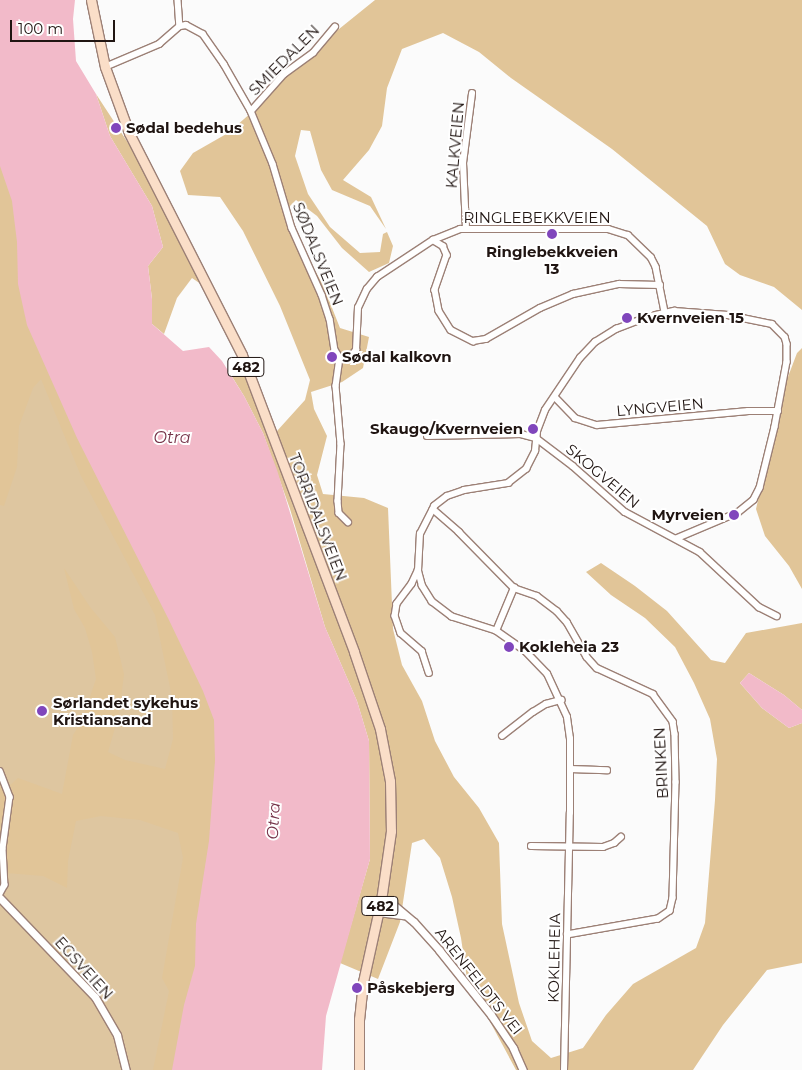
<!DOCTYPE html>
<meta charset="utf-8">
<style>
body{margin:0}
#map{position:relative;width:802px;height:1070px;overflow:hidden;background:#fbfbfb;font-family:Montserrat,sans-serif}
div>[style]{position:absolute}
.green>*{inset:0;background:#dec6a0}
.forest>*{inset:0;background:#e1c598}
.water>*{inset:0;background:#f2bac9}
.roads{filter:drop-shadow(1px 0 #9c8076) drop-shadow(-1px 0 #9c8076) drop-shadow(0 1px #9c8076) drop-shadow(0 -1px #9c8076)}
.minor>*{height:5.5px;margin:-2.75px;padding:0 2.75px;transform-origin:2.75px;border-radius:2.75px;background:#fff}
.tertiary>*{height:7px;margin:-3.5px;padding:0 3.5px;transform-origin:3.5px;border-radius:3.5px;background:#fff}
.primary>*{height:9px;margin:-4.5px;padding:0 4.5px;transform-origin:4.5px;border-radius:4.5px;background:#fadec8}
.dots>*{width:14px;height:14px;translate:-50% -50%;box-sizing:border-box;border:2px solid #fff;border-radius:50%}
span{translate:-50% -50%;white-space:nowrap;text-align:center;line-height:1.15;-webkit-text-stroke:4px #fff;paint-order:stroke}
.shield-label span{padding:1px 4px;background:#fff;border:1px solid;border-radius:4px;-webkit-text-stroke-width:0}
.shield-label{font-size:14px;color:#201512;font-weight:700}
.street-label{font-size:15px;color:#201512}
.poi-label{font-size:15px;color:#201512;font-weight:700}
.left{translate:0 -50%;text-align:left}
.right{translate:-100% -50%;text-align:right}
.water-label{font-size:16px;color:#763349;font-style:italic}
.scale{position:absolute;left:10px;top:20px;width:105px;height:22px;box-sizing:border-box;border:2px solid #201512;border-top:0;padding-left:6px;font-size:15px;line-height:18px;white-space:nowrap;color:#201512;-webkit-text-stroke:4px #fff;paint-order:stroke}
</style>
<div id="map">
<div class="green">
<div style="clip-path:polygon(0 11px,242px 694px,231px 1070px,0 1070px)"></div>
</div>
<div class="forest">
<div style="clip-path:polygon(375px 0,802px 0,802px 310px,774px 287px,740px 275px,725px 264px,707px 226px,612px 149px,511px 78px,479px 52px,443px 33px,402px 49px,387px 88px,382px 126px,369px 150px,343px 180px,371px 197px,386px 229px,370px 206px,332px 190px,321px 170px,310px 131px,301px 130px,295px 156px,308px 194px,330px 227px,360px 253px,380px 252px,383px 234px,387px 232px,393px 246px,389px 263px,369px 272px,342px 248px,317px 216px,296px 200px,288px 208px,301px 245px,323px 285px,340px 328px,369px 337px,363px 368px,342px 382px,311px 392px,314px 409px,327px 436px,317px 475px,323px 494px,364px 498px,388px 508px,393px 629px,402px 665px,422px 701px,435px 741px,454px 777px,479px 808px,499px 843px,502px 924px,519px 1003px,532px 1041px,551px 1058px,583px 1048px,606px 1015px,633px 984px,696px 948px,705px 923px,715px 800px,717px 759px,710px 719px,694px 683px,675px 647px,645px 618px,611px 595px,586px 572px,601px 563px,635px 586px,667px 611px,711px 660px,725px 663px,746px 633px,802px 623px,802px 710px,784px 695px,749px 673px,740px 683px,762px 708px,789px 728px,802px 723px,802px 963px,767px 970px,723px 1025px,693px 1070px,516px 1070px,467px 979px,461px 938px,452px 897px,440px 858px,424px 839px,412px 843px,400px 922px,378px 979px,340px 963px,370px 859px,369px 741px,357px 701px,325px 627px,290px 509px,263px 433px,244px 396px,231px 375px,235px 375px,242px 362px,224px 319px,208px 289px,192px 278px,177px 298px,164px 334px,152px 324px,152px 299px,148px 266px,163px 247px,152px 206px,110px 136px,96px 94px,147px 172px,232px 332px,270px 424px,277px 431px,305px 400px,310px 380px,280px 306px,243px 231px,220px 197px,188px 195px,180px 171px,193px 153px,228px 133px,259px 106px,279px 83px,318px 46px)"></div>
<div style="clip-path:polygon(0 166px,12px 201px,27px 325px,77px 438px,168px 618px,203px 691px,214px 720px,215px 761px,209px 841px,196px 924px,195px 966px,184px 1005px,172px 1070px,153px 1070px,169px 991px,162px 978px,183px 858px,178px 833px,140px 820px,101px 816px,76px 821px,68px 861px,67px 888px,43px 876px,6px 873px,0 883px,0 779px,9px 786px,18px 778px,62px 794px,73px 735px,81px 723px,96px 679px,92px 652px,85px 628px,74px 609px,64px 568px,90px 607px,115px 637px,124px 674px,119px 714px,108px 752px,125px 760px,165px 769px,173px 739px,172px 697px,155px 615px,81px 476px,41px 379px,33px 388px,19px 426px,17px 467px,4px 506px,0 505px)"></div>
<div style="clip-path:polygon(802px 348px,802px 589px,789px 566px,765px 536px,756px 509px,783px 390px,797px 353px)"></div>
</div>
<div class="water">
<div style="clip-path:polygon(0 0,75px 0,73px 19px,76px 61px,96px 94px,110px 136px,152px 206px,163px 247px,148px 266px,152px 299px,152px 324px,183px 351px,209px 347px,222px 361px,244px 396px,263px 433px,277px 470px,325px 627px,357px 701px,369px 741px,370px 859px,326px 1016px,322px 1070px,172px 1070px,184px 1005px,195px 966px,196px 924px,209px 841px,215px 761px,214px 720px,203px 691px,168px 618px,77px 438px,27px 325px,18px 284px,17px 242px,12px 201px,0 166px)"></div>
<div style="clip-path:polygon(749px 673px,784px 695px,802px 710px,802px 723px,789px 728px,762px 708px,740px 683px)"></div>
</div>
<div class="roads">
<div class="minor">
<div style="left:178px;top:0;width:26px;rotate:86deg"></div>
<div style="left:105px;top:67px;width:59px;rotate:-23.1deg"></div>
<div style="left:159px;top:44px;width:28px;rotate:-41deg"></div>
<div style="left:180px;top:26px;width:6px;rotate:-9deg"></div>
<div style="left:186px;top:25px;width:19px;rotate:28deg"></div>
<div style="left:203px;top:34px;width:37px;rotate:55deg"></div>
<div style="left:224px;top:64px;width:54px;rotate:60.1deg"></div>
<div style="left:251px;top:111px;width:57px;rotate:67.5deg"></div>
<div style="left:273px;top:164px;width:67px;rotate:73.5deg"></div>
<div style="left:292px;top:228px;width:73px;rotate:65.9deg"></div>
<div style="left:322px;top:295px;width:25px;rotate:72deg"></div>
<div style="left:330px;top:319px;width:31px;rotate:81deg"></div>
<div style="left:335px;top:350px;width:9px;rotate:58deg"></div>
<div style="left:340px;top:358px;width:28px;rotate:98deg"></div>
<div style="left:336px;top:386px;width:58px;rotate:85.1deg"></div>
<div style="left:341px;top:444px;width:57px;rotate:93deg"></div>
<div style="left:338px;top:501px;width:12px;rotate:85deg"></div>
<div style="left:339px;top:513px;width:13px;rotate:45deg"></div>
<div style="left:251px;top:111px;width:50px;rotate:-48.3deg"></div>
<div style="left:284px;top:74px;width:36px;rotate:-36deg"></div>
<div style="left:313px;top:53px;width:34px;rotate:-50deg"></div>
<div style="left:466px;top:229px;width:66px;rotate:-92.6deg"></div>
<div style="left:463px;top:163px;width:70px;rotate:-82.6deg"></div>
<div style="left:433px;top:240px;width:12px;rotate:31deg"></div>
<div style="left:443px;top:246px;width:10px;rotate:66deg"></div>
<div style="left:447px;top:255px;width:37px;rotate:109deg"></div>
<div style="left:435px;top:290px;width:21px;rotate:79deg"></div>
<div style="left:439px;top:311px;width:22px;rotate:58deg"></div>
<div style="left:451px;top:330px;width:25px;rotate:27deg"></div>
<div style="left:473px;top:341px;width:13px;rotate:-9deg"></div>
<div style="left:486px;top:339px;width:62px;rotate:-29.9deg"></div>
<div style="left:540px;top:308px;width:36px;rotate:-23deg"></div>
<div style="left:573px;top:294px;width:47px;rotate:-12.3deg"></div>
<div style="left:619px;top:284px;width:41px;rotate:1.4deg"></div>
<div style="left:340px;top:358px;width:11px;rotate:-10deg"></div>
<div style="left:351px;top:356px;width:8px;rotate:-50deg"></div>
<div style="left:356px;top:350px;width:42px;rotate:-87.3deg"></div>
<div style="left:358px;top:308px;width:21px;rotate:-65deg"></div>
<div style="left:367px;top:289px;width:16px;rotate:-50deg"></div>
<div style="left:377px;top:277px;width:67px;rotate:-33.5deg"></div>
<div style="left:433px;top:240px;width:29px;rotate:-22deg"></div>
<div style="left:460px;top:229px;width:148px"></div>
<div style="left:608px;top:229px;width:21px;rotate:17deg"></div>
<div style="left:628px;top:235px;width:32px;rotate:44deg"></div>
<div style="left:651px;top:257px;width:11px;rotate:63deg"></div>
<div style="left:656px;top:267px;width:46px;rotate:78.7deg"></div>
<div style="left:555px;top:397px;width:29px;rotate:46deg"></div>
<div style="left:575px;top:418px;width:23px;rotate:18deg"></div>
<div style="left:597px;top:425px;width:152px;rotate:-5.3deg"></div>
<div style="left:748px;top:411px;width:30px"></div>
<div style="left:427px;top:436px;width:94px;rotate:-1.2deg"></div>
<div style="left:521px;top:434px;width:16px;rotate:15deg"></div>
<div style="left:536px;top:438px;width:46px;rotate:37.1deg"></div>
<div style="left:573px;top:466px;width:69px;rotate:41.5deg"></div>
<div style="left:625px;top:512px;width:85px;rotate:28.1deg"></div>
<div style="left:700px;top:552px;width:81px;rotate:43deg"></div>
<div style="left:759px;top:607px;width:20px;rotate:27deg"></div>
<div style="left:433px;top:509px;width:35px;rotate:41deg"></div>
<div style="left:459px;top:532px;width:78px;rotate:45.5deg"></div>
<div style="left:514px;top:588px;width:24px;rotate:19deg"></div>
<div style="left:537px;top:596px;width:25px;rotate:37deg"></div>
<div style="left:557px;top:611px;width:15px;rotate:48deg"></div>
<div style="left:567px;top:622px;width:40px;rotate:60.3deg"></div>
<div style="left:587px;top:657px;width:15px;rotate:48deg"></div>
<div style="left:597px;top:668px;width:62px;rotate:24.9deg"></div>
<div style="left:653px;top:694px;width:34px;rotate:54deg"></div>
<div style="left:673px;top:722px;width:12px;rotate:81deg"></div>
<div style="left:675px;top:734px;width:48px;rotate:88.8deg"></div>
<div style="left:676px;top:782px;width:116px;rotate:91.5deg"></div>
<div style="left:673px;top:898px;width:13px;rotate:103deg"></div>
<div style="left:670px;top:911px;width:14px;rotate:146deg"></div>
<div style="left:658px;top:919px;width:92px;rotate:170deg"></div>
<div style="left:418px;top:571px;width:14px;rotate:115deg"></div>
<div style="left:412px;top:584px;width:25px;rotate:127deg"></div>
<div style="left:397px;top:604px;width:12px;rotate:99deg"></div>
<div style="left:395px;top:616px;width:18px;rotate:71deg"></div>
<div style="left:401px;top:633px;width:28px;rotate:41deg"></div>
<div style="left:422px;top:651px;width:23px;rotate:72deg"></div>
<div style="left:496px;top:631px;width:47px;rotate:-67.3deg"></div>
<div style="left:502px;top:736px;width:39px;rotate:-38deg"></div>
<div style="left:533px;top:712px;width:15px;rotate:-32deg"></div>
<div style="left:546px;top:704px;width:16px;rotate:-15deg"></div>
<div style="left:570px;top:769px;width:37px;rotate:2deg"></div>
<div style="left:0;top:771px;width:28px;rotate:69deg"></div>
<div style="left:10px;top:797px;width:52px;rotate:97.7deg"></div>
<div style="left:3px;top:849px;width:36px;rotate:87deg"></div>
<div style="left:5px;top:885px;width:10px;rotate:119deg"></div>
<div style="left:531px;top:846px;width:72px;rotate:0.8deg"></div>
<div style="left:603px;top:847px;width:12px;rotate:-20deg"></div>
<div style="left:614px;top:843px;width:9px;rotate:-41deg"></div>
<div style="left:564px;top:1070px;width:257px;rotate:-88.7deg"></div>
<div style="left:570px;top:813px;width:74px;rotate:-90deg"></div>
<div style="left:570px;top:739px;width:22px;rotate:-98deg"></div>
<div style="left:567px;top:717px;width:47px;rotate:-114.9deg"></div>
<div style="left:547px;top:674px;width:30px;rotate:-134deg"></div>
<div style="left:526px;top:652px;width:37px;rotate:-145deg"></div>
<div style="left:496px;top:631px;width:46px;rotate:-162.3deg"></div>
<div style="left:452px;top:617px;width:25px;rotate:-143deg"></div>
<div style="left:432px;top:602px;width:19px;rotate:-122deg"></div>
<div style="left:422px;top:586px;width:16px;rotate:-105deg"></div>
<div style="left:418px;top:571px;width:37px;rotate:-87deg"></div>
<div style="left:420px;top:534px;width:31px;rotate:-63deg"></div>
<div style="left:434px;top:506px;width:16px;rotate:-38deg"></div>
<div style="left:447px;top:496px;width:18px;rotate:-19deg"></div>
<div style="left:464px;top:490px;width:45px;rotate:-9deg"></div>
<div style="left:508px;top:483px;width:23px;rotate:-38deg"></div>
<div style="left:526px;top:469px;width:20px;rotate:-63deg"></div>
<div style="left:535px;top:451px;width:20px;rotate:-84deg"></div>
<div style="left:537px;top:431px;width:22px;rotate:-69deg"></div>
<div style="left:545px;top:410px;width:63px;rotate:-56.1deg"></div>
<div style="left:580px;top:358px;width:22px;rotate:-47deg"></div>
<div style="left:595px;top:342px;width:25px;rotate:-32deg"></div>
<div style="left:616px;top:329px;width:33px;rotate:-21deg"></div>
<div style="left:647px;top:317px;width:28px;rotate:-13deg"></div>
<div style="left:674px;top:311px;width:54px;rotate:4.2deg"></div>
<div style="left:728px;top:315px;width:45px;rotate:11.6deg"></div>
<div style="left:772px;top:324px;width:18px;rotate:45deg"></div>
<div style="left:785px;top:337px;width:7px;rotate:74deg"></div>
<div style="left:787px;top:344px;width:18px;rotate:90deg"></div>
<div style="left:787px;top:362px;width:66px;rotate:100.5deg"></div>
<div style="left:775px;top:427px;width:63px;rotate:103.8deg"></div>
<div style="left:760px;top:488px;width:13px;rotate:117deg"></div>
<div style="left:754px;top:500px;width:21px;rotate:141deg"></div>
<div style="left:738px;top:513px;width:67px;rotate:157.2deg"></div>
</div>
<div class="tertiary">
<div style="left:0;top:898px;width:137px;rotate:46.2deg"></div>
<div style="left:95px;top:997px;width:44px;rotate:59.9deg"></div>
<div style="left:117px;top:1035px;width:36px;rotate:76deg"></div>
<div style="left:381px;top:900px;width:9px;rotate:13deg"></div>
<div style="left:390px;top:902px;width:31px;rotate:40deg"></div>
<div style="left:414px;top:922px;width:38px;rotate:48deg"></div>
<div style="left:439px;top:950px;width:83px;rotate:51.3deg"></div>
<div style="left:491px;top:1015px;width:40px;rotate:56deg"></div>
<div style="left:513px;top:1048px;width:24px;rotate:66deg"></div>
<div style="left:378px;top:912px;width:26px;rotate:7deg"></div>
</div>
<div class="primary">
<div style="left:91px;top:0;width:68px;rotate:78.2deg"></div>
<div style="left:105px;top:67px;width:70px;rotate:70deg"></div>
<div style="left:129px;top:133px;width:249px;rotate:63deg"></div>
<div style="left:242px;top:355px;width:317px;rotate:69.3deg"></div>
<div style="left:354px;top:652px;width:81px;rotate:71.3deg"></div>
<div style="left:380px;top:729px;width:53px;rotate:79.1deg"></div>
<div style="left:390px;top:781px;width:50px;rotate:88.9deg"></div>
<div style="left:391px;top:831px;width:70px;rotate:98.2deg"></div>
<div style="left:381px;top:900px;width:84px;rotate:102.4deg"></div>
<div style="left:363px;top:982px;width:37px;rotate:96deg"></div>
<div style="left:359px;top:1019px;width:51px;rotate:90deg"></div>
</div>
</div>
<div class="dots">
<div style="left:116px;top:128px;background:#8046bc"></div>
<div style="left:552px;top:234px;background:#8046bc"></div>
<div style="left:627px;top:318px;background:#8046bc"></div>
<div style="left:332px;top:357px;background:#8046bc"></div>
<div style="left:533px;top:429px;background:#8046bc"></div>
<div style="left:734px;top:515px;background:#8046bc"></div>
<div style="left:509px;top:647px;background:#8046bc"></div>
<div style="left:42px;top:711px;background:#8046bc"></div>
<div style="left:357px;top:988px;background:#8046bc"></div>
</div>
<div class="shield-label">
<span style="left:246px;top:367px">482</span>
<span style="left:380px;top:906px">482</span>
</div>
<div class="street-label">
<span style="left:284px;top:60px;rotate:-45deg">SMIEDALEN</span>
<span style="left:455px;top:145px;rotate:-85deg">KALKVEIEN</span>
<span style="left:537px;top:218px">RINGLEBEKKVEIEN</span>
<span style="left:318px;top:254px;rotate:68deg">SØDALSVEIEN</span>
<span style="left:660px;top:407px;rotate:-5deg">LYNGVEIEN</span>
<span style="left:603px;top:476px;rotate:40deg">SKOGVEIEN</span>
<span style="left:318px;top:517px;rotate:69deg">TORRIDALSVEIEN</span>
<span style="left:661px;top:763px;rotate:-93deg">BRINKEN</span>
<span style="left:554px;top:958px;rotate:-89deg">KOKLEHEIA</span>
<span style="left:84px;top:968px;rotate:48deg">EGSVEIEN</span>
<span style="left:479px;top:981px;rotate:52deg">ARENFELDTS VEI</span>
</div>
<div class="poi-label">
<span class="left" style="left:126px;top:128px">Sødal bedehus</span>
<span style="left:552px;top:260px">Ringlebekkveien<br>13</span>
<span class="left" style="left:637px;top:318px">Kvernveien 15</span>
<span class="left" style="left:342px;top:357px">Sødal kalkovn</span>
<span class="right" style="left:523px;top:429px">Skaugo/Kvernveien</span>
<span class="right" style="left:724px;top:515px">Myrveien</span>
<span class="left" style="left:519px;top:647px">Kokleheia 23</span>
<span class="left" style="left:53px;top:711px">Sørlandet sykehus<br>Kristiansand</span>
<span class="left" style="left:367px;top:988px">Påskebjerg</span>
</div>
<div class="water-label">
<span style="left:172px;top:438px">Otra</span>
<span style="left:274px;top:821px;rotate:-87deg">Otra</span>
</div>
<div class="scale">100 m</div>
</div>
